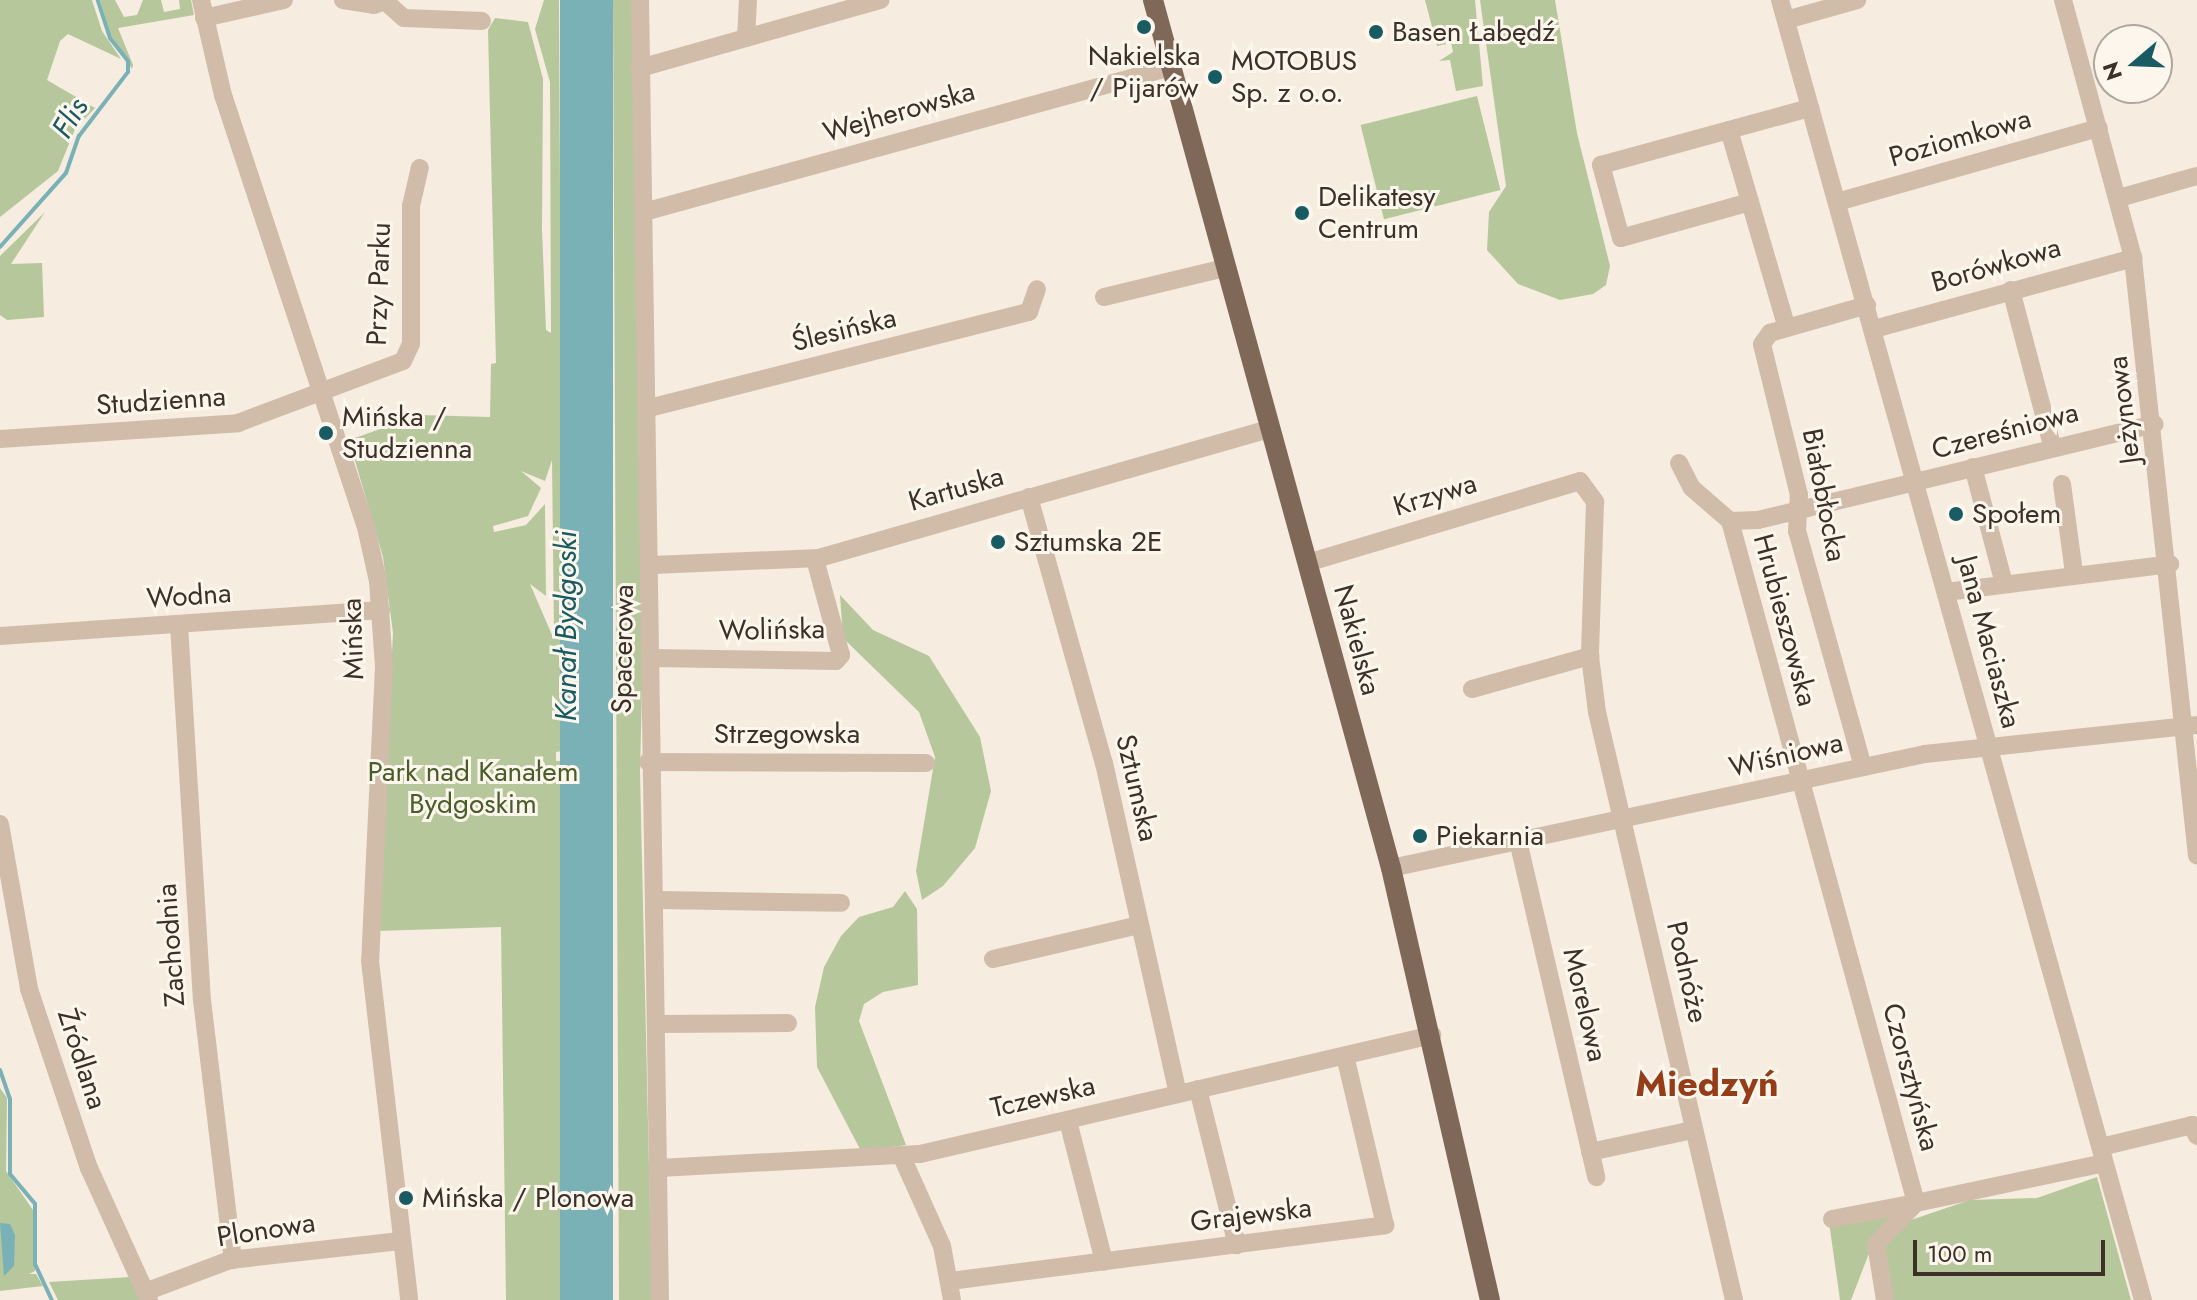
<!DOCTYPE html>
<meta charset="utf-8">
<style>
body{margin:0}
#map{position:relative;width:2197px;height:1300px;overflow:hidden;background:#f6ecdf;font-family:Jost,sans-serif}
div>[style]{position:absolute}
.green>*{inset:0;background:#b7c79c;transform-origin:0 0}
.water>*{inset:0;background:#7ab1b6;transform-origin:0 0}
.stream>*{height:4px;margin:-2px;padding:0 2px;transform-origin:2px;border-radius:2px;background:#7ab1b6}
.minor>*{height:18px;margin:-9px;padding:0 9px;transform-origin:9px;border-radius:9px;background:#d0bca9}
.major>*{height:20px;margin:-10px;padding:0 10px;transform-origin:10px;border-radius:10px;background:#806859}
.dots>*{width:22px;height:22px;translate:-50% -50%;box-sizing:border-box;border:4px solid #fcf6ec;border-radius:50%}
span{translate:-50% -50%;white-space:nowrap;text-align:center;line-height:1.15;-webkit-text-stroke:6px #fcf6ec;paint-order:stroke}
.poi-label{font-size:28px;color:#3c3029}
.left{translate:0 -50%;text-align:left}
.street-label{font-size:28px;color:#3c3029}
.park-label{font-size:28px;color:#485e2a}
.water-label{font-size:30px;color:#195b63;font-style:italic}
.district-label{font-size:36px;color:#953c18;font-weight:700}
.north{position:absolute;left:2093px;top:24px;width:80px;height:80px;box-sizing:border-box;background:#fcf6ec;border:2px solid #afa79e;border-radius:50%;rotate:251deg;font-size:22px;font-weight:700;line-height:32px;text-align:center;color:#3c3029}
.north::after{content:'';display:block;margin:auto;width:28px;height:36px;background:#195b63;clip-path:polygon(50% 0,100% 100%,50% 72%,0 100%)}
.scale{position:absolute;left:1913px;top:1240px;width:192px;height:36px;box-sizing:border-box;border:4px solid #3c3029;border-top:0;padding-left:10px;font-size:24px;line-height:28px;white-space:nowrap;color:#3c3029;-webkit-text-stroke:6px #fcf6ec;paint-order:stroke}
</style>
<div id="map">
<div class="green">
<div style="clip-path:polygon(0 0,92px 0,102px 31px,121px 59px,68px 34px,60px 41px,47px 80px,95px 108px,75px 129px,58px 171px,0 217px)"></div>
<div style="clip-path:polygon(100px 0,115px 0,124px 17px,137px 15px,143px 0,161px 0,164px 12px,180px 9px,179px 0,191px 0,194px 15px,118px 28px,133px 65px,132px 69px,110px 34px)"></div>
<div style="clip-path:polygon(evenodd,544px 0,559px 0,563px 751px,556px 752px,556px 761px,563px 761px,565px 1300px,506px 1300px,501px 927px,378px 931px,393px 633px,383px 557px,349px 440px,420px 415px,490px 417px,491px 364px,496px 363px,488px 30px,495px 18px,528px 22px,543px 79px,542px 229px,546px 330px,551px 333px,550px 82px,535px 29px,544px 0,552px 460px,554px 633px,552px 635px,530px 584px,546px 596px,545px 504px,526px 525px,494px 532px,493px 526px,528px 516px,541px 488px,521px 471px,545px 481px,552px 460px)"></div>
<div style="clip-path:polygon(613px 0,635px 0,645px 563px,640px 771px,652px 1300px,619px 1300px)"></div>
<div style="clip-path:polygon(1425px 0,1475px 0,1483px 86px,1456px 91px,1450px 60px,1439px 61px,1453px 52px,1451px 43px,1437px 46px)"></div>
<div style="clip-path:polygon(1480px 0,1555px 0,1577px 133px,1610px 266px,1606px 285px,1593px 294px,1560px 300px,1518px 284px,1487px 250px,1489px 212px,1506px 186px)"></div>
<div style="left:1477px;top:96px;width:97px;height:120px;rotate:76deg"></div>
<div style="clip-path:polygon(45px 212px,11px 264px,42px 263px,44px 317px,7px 320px,0 315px,0 256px)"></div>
<div style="clip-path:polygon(840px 595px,873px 630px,929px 656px,980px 737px,991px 791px,975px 848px,943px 886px,922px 900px,916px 871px,935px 757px,919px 712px,843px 638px)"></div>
<div style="clip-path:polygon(905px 891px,917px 909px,918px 985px,883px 992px,864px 1004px,859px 1021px,906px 1145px,861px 1151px,817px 1067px,815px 1007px,824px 967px,841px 936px,859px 917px,893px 907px)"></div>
<div style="clip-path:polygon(0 1088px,7px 1098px,6px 1171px,33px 1210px,35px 1271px,29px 1274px,36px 1274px,43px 1286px,0 1291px)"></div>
<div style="clip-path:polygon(2097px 1177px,2131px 1300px,1888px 1300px,1879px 1255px,1905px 1222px,1970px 1200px,2037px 1198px)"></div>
<div style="clip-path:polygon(1905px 1206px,1876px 1235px,1851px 1300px,1840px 1300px,1829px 1222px)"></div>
<div style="clip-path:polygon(131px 1277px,142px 1300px,58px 1300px,49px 1282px)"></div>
</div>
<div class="water">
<div style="left:560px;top:0;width:53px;height:1300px"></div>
<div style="clip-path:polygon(0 1223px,10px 1224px,15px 1235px,14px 1266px,4px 1276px)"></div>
</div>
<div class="stream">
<div style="left:0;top:247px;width:99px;rotate:-48.3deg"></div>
<div style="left:66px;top:173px;width:39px;rotate:-71deg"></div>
<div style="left:79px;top:136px;width:81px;rotate:-52.6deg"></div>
<div style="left:128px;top:72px;width:11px;rotate:-90deg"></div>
<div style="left:128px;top:61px;width:29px;rotate:-128deg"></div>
<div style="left:110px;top:38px;width:40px;rotate:-108deg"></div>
<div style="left:0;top:1070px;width:31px;rotate:71deg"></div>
<div style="left:10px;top:1099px;width:75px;rotate:90deg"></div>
<div style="left:10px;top:1174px;width:39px;rotate:50deg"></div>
<div style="left:35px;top:1204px;width:60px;rotate:90deg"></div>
<div style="left:35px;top:1264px;width:40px;rotate:65deg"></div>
</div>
<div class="minor">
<div style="left:201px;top:0;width:98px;rotate:77deg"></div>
<div style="left:223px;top:95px;width:455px;rotate:71.7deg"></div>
<div style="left:366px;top:527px;width:55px;rotate:77.5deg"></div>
<div style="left:378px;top:581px;width:86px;rotate:86deg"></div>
<div style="left:384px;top:667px;width:294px;rotate:92.7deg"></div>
<div style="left:370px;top:961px;width:341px;rotate:83.4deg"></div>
<div style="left:343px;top:0;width:31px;rotate:9deg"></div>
<div style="left:374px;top:5px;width:15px;rotate:-20deg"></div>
<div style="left:640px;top:0;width:1300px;rotate:89.12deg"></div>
<div style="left:1780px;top:0;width:1350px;rotate:74.4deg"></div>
<div style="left:2063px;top:0;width:267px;rotate:74.8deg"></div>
<div style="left:2133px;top:258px;width:601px;rotate:83.89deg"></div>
<div style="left:386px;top:2px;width:24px;rotate:42deg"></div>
<div style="left:404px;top:18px;width:78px;rotate:2.2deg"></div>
<div style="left:204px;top:18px;width:82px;rotate:-12.7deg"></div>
<div style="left:1786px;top:20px;width:74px;rotate:-15.7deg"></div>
<div style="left:746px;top:38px;width:38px;rotate:-87deg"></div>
<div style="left:640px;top:68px;width:250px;rotate:-15.8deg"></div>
<div style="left:1729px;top:130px;width:206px;rotate:73.7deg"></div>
<div style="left:2119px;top:198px;width:81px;rotate:-15.8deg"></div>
<div style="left:1750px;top:202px;width:134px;rotate:164.4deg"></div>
<div style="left:1621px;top:238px;width:76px;rotate:-105.3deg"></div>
<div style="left:1601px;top:165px;width:217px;rotate:-15.3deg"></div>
<div style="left:1837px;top:202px;width:272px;rotate:-15.8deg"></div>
<div style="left:644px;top:212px;width:547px;rotate:-15.38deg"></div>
<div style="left:2011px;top:290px;width:160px;rotate:75.2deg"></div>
<div style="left:1104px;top:297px;width:124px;rotate:-13.5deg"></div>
<div style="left:1874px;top:329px;width:269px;rotate:-15.3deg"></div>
<div style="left:649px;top:408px;width:392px;rotate:-14.2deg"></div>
<div style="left:1029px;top:312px;width:24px;rotate:-71deg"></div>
<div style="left:0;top:439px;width:239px;rotate:-3.8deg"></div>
<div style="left:238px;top:423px;width:176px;rotate:-20.6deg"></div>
<div style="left:403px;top:361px;width:19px;rotate:-65deg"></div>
<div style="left:411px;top:344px;width:138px;rotate:-90deg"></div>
<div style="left:411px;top:206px;width:39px;rotate:-77deg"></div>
<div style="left:1679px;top:463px;width:28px;rotate:63deg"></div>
<div style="left:1692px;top:488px;width:50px;rotate:41deg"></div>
<div style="left:1730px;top:521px;width:28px;rotate:-2deg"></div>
<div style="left:1758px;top:520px;width:408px;rotate:-13.6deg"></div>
<div style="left:1973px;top:467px;width:117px;rotate:75.1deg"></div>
<div style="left:2062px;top:484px;width:90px;rotate:82.3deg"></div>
<div style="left:1029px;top:497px;width:276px;rotate:74.3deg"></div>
<div style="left:1104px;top:763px;width:339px;rotate:77.4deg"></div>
<div style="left:1730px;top:521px;width:707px;rotate:74.74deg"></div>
<div style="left:1916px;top:1203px;width:192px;rotate:-12deg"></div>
<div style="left:1307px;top:563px;width:285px;rotate:-16.7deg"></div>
<div style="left:1580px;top:481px;width:26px;rotate:54deg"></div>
<div style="left:1595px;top:502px;width:154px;rotate:91.9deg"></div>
<div style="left:1590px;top:656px;width:56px;rotate:82.9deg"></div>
<div style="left:1597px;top:712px;width:604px;rotate:76.88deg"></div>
<div style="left:653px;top:565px;width:166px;rotate:-2.4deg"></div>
<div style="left:819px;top:558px;width:468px;rotate:-16deg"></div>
<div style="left:1946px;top:592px;width:226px;rotate:-7.1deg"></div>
<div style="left:179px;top:625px;width:376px;rotate:86.5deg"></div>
<div style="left:202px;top:1000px;width:262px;rotate:83.2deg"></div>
<div style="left:0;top:636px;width:382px;rotate:-3.9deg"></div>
<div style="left:652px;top:658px;width:184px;rotate:0.9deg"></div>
<div style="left:836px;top:661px;width:8px;rotate:-50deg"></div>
<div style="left:841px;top:655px;width:99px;rotate:-105.2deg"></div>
<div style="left:1472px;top:689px;width:123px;rotate:-15.6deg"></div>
<div style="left:648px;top:762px;width:278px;rotate:0.2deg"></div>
<div style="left:1863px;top:767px;width:245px;rotate:-105.6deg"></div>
<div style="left:1797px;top:531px;width:36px;rotate:-87deg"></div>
<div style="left:1799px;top:495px;width:155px;rotate:-103.8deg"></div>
<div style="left:1762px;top:344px;width:14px;rotate:-54deg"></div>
<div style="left:1770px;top:333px;width:101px;rotate:-16.1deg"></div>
<div style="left:0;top:824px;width:168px;rotate:80deg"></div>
<div style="left:29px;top:989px;width:189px;rotate:71.5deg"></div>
<div style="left:89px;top:1168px;width:145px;rotate:65.6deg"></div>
<div style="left:1519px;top:845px;width:341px;rotate:76.9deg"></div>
<div style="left:1391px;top:868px;width:546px;rotate:-12.05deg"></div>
<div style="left:1925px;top:754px;width:274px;rotate:-6.1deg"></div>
<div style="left:658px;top:900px;width:183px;rotate:0.9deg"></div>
<div style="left:993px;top:959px;width:150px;rotate:-13.1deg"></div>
<div style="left:659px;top:1024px;width:129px;rotate:-0.4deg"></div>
<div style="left:1198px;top:1089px;width:161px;rotate:76deg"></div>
<div style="left:1068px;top:1121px;width:145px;rotate:75.6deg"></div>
<div style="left:2101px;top:1147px;width:94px;rotate:-13.6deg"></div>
<div style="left:2192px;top:1125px;width:12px;rotate:66deg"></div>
<div style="left:1590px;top:1152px;width:105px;rotate:-12.1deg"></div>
<div style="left:902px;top:1157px;width:98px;rotate:65.8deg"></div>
<div style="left:942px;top:1246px;width:55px;rotate:79.5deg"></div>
<div style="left:659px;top:1168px;width:261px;rotate:-3.1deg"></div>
<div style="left:920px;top:1154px;width:526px;rotate:-13.08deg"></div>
<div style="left:1832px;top:1219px;width:86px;rotate:-10.8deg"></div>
<div style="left:1916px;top:1203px;width:57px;rotate:134.3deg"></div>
<div style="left:1876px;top:1244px;width:57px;rotate:80.9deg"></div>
<div style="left:950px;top:1281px;width:439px;rotate:-7.3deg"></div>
<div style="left:1385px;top:1225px;width:174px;rotate:-103.3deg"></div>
<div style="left:145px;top:1292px;width:91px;rotate:-20.6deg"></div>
<div style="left:230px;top:1260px;width:171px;rotate:-6.4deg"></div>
</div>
<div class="major">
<div style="left:1153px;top:0;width:900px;rotate:74.67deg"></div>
<div style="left:1391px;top:868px;width:443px;rotate:77.1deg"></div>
</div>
<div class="dots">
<div style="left:1144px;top:27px;background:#195b63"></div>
<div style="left:1376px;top:32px;background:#195b63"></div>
<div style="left:1215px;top:77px;background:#195b63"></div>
<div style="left:1302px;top:213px;background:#195b63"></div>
<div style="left:326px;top:433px;background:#195b63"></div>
<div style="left:1956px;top:514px;background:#195b63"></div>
<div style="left:998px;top:542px;background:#195b63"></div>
<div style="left:1420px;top:836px;background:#195b63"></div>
<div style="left:406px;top:1198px;background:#195b63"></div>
</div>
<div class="poi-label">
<span class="left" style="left:1392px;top:32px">Basen Łabędź</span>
<span style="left:1144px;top:72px">Nakielska<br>/ Pijarów</span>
<span class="left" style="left:1231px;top:77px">MOTOBUS<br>Sp. z o.o.</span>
<span class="left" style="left:1318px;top:213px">Delikatesy<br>Centrum</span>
<span class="left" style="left:342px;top:433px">Mińska /<br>Studzienna</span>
<span class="left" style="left:1972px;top:514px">Społem</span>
<span class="left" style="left:1014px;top:542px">Sztumska 2E</span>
<span class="left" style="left:1436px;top:836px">Piekarnia</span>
<span class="left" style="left:422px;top:1198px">Mińska / Plonowa</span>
</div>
<div class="street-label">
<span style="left:899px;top:112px;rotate:-16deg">Wejherowska</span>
<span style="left:1960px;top:138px;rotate:-16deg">Poziomkowa</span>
<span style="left:1996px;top:265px;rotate:-16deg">Borówkowa</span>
<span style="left:379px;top:284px;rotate:-88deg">Przy Parku</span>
<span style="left:844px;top:330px;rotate:-14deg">Ślesińska</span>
<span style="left:161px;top:401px;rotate:-4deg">Studzienna</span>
<span style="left:2124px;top:410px;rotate:-97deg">Jeżynowa</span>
<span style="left:2005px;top:431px;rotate:-15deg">Czereśniowa</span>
<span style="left:956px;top:489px;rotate:-16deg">Kartuska</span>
<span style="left:1435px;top:495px;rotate:-17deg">Krzywa</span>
<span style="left:1824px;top:495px;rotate:79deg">Białobłocka</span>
<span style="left:189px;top:596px;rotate:-4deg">Wodna</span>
<span style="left:1785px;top:620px;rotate:75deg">Hrubieszowska</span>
<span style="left:772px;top:630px;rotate:-1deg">Wolińska</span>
<span style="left:353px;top:639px;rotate:-92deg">Mińska</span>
<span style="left:1357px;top:640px;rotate:75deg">Nakielska</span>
<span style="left:1989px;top:642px;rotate:75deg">Jana Maciaszka</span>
<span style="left:623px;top:649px;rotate:-89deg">Spacerowa</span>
<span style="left:787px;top:734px">Strzegowska</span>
<span style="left:1786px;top:755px;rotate:-13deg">Wiśniowa</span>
<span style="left:1137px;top:788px;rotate:77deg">Sztumska</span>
<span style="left:171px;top:945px;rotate:-94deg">Zachodnia</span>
<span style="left:1687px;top:972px;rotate:77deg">Podnóże</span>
<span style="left:1585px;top:1005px;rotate:77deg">Morelowa</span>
<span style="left:82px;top:1059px;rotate:72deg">Źródlana</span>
<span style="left:1911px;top:1077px;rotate:75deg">Czorsztyńska</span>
<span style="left:1043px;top:1097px;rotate:-13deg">Tczewska</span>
<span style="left:1251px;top:1215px;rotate:-7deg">Grajewska</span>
<span style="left:266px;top:1230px;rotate:-9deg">Plonowa</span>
</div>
<div class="park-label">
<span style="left:473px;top:788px">Park nad Kanałem<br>Bydgoskim</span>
</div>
<div class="water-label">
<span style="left:70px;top:118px;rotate:-59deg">Flis</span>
<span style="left:566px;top:626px;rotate:-90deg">Kanał Bydgoski</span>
</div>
<div class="district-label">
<span style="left:1707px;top:1084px">Miedzyń</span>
</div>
<div class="north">N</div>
<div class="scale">100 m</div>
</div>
